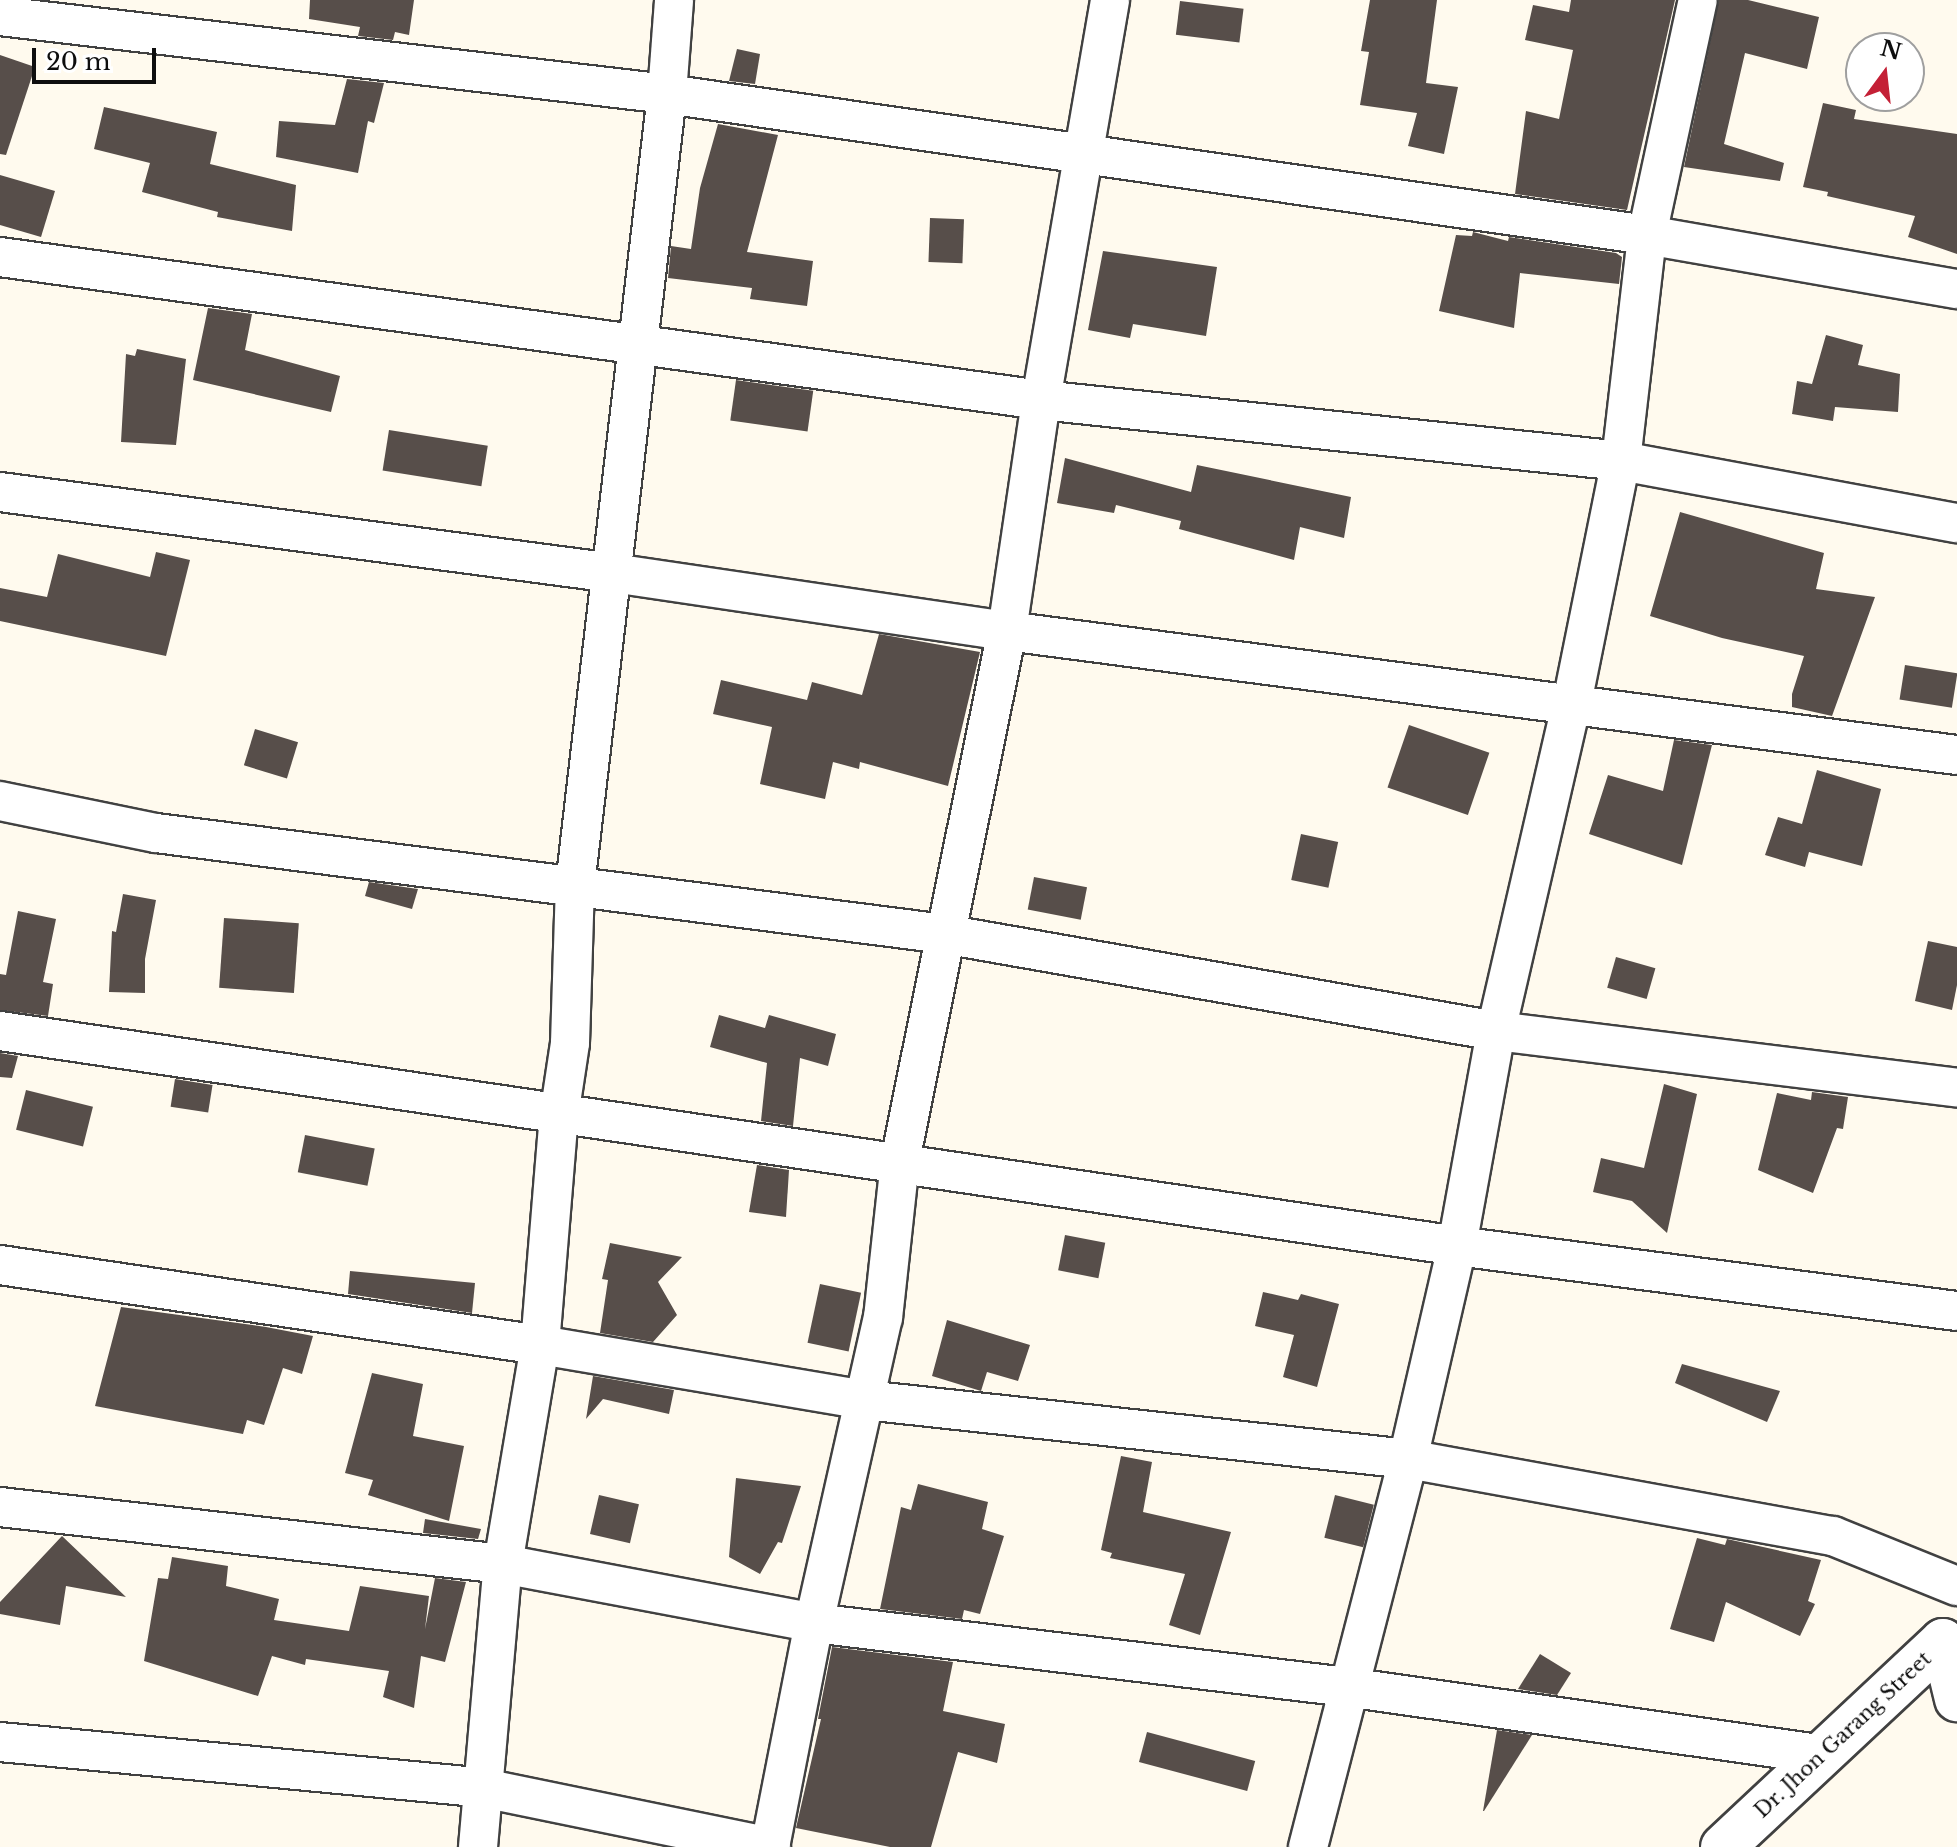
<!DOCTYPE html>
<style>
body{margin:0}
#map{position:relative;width:1957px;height:1847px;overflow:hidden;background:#fffaee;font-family:"Libre Baskerville",serif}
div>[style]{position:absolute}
.building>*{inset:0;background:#574e4a;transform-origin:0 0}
.roads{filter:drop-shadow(2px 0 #414141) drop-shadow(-2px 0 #414141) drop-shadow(0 2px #414141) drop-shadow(0 -2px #414141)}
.minor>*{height:38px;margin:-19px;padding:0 19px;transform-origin:19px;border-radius:19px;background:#fff}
.tertiary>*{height:44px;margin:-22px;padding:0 22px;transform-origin:22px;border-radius:22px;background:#fff}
span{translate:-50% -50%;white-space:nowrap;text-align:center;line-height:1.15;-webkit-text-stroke:8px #fff;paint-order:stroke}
.street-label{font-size:20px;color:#0e0e0e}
.north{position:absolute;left:1845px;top:32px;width:80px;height:80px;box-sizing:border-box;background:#fff;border:2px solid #9f9f9f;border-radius:50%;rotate:15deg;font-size:22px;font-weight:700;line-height:32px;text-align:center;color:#0e0e0e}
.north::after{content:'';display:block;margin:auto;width:28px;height:36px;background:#c42036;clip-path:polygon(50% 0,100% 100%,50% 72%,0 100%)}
.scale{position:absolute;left:32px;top:48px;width:124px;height:36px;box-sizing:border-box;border:4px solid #0e0e0e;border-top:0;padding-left:10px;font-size:24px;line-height:28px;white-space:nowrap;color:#0e0e0e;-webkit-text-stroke:6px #fff;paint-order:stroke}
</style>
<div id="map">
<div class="building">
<div style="clip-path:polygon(310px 0,414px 0,409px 35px,395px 32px,393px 40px,358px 36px,360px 27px,309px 19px)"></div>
<div style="clip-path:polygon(1370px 0,1437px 0,1426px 83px,1458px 87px,1444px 154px,1408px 146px,1417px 113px,1360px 105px,1369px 52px,1361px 51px)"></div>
<div style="clip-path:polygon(1571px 0,1675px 0,1627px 210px,1515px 194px,1526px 111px,1559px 119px,1573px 50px,1525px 40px,1533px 5px,1569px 12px)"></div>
<div style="clip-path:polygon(1719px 0,1748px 0,1819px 17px,1807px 69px,1745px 53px,1724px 144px,1784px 163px,1780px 181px,1684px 167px)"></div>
<div style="left:1180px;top:1px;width:64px;height:34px;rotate:7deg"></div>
<div style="clip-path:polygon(737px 49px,760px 54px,755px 84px,729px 81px)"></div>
<div style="clip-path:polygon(0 55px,35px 67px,6px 155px,0 154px)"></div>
<div style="clip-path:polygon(347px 79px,384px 83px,374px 123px,368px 121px,358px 173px,276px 157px,279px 121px,335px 125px)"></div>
<div style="clip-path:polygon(1823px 103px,1856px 110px,1854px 119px,1957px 134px,1957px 254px,1908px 237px,1915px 216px,1827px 196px,1828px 192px,1803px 187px)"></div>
<div style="clip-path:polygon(104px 107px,217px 132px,210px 164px,296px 185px,292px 231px,217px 217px,218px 212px,142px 192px,150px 163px,94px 149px)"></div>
<div style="clip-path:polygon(718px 124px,778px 135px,747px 252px,813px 261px,807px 306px,750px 299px,752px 288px,668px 278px,671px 246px,691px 249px,700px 188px)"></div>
<div style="clip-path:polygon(0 175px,55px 191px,41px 237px,0 225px)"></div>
<div style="left:930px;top:218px;width:34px;height:44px;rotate:2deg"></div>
<div style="clip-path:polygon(1473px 232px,1508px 241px,1509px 237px,1616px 253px,1622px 257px,1619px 284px,1520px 273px,1514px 328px,1439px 311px,1456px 235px,1472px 236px)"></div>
<div style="clip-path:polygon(1103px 251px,1217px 267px,1206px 336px,1133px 324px,1130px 338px,1088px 330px)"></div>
<div style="clip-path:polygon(208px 308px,252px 314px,245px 350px,340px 376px,331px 412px,193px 380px)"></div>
<div style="clip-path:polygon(1826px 335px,1863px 345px,1858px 365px,1900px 374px,1898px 412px,1835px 407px,1833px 421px,1792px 414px,1797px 381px,1812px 384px)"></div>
<div style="clip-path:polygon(137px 349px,186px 359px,176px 445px,121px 442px,126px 354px,135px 356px)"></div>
<div style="left:736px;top:380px;width:78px;height:41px;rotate:8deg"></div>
<div style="left:389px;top:430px;width:100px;height:41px;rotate:9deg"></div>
<div style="clip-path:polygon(1065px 458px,1191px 492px,1197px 465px,1351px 497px,1344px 538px,1300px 527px,1294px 560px,1179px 529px,1181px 521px,1116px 505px,1114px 513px,1057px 503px)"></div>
<div style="clip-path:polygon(1680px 512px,1824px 553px,1816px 589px,1875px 597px,1832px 716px,1792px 707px,1792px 694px,1804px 656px,1722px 638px,1650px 616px)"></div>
<div style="clip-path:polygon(156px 552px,190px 560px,166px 656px,0 621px,0 588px,47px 597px,58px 554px,150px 577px)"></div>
<div style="clip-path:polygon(879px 634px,980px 652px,948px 786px,860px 762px,859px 769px,833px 762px,825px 799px,760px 784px,772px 727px,713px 714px,721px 680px,807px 700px,812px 682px,862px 695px)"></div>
<div style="left:1905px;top:665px;width:53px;height:35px;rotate:9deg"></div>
<div style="left:1409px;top:725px;width:85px;height:66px;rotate:19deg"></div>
<div style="left:255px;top:729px;width:45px;height:38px;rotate:17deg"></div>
<div style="clip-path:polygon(1674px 740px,1712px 745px,1682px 865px,1589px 834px,1608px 775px,1663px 791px)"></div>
<div style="clip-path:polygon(1817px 770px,1881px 789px,1862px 866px,1809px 852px,1805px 867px,1765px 855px,1778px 817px,1802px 824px)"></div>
<div style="left:1301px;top:834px;width:38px;height:47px;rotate:12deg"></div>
<div style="left:1034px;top:877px;width:54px;height:33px;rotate:11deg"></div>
<div style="clip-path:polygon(369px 882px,418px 889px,412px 909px,365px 896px)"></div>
<div style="clip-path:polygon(123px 894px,156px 900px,145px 959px,145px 993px,109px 992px,112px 931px,116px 932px)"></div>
<div style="clip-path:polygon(18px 911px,56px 919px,43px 982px,53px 984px,48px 1016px,0 1010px,0 974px,6px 975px)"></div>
<div style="left:224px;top:918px;width:75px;height:70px;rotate:4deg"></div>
<div style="clip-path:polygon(1928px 941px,1957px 947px,1957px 985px,1952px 1010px,1915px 1001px)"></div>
<div style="left:1616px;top:957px;width:41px;height:32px;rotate:16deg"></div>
<div style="clip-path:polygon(719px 1015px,765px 1028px,769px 1015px,836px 1034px,828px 1066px,800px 1058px,793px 1126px,761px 1121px,767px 1063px,710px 1047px)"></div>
<div style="clip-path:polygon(0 1053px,18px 1056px,12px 1078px,0 1077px)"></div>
<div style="left:175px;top:1079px;width:38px;height:28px;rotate:9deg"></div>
<div style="clip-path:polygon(1664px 1084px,1697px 1094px,1667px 1233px,1632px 1201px,1593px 1192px,1601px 1158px,1644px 1168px)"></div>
<div style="left:26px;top:1090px;width:69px;height:41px;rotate:14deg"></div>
<div style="clip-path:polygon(1812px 1092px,1848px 1097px,1843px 1129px,1837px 1128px,1813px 1193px,1758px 1170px,1777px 1093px,1811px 1100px)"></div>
<div style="left:305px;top:1135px;width:71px;height:38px;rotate:11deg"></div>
<div style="clip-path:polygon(757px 1165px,789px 1170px,786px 1217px,749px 1212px)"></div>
<div style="left:1065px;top:1235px;width:41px;height:36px;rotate:11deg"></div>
<div style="clip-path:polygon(610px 1243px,682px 1257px,658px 1282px,677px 1315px,653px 1342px,600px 1333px,608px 1280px,602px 1279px)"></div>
<div style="clip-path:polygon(350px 1271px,475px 1283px,472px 1313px,348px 1294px)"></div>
<div style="left:820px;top:1284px;width:42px;height:60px;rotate:12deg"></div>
<div style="clip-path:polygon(1263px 1292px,1298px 1300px,1301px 1294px,1339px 1304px,1317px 1387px,1283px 1377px,1294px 1335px,1255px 1326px)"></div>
<div style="clip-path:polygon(121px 1307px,266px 1327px,313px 1336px,302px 1374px,283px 1368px,264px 1425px,247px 1420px,243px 1434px,95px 1406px)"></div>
<div style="clip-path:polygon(947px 1320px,1030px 1345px,1018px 1381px,987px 1372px,981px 1391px,932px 1376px)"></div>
<div style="clip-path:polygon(1682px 1364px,1780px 1391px,1767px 1422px,1675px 1383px)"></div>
<div style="clip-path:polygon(372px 1373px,423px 1384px,413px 1436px,464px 1446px,449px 1521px,368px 1495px,373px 1480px,345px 1473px)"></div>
<div style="clip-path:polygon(593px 1376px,674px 1390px,669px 1414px,603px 1399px,586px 1419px)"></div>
<div style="clip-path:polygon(1121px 1456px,1152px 1462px,1143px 1512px,1231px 1532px,1200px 1635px,1169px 1625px,1185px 1574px,1110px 1558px,1112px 1553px,1101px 1550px)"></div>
<div style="clip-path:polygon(736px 1478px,801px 1486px,782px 1543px,778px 1542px,760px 1574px,729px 1557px)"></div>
<div style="clip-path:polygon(918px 1484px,988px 1502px,982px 1529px,1004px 1536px,980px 1614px,964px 1610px,962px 1619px,880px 1609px,901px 1507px,911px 1510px)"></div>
<div style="left:599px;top:1495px;width:41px;height:40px;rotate:13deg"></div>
<div style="left:1335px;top:1495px;width:40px;height:44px;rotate:14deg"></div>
<div style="clip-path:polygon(425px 1519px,481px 1529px,478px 1539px,423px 1533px)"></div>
<div style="clip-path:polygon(62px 1536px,126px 1597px,66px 1586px,60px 1625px,0 1614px,0 1602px)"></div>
<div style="clip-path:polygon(1697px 1538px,1725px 1545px,1727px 1539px,1821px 1560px,1808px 1601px,1815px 1604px,1800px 1636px,1726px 1602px,1714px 1642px,1670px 1629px)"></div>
<div style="clip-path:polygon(172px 1557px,228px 1566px,226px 1586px,279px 1599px,274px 1620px,349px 1631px,360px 1586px,429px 1596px,425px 1629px,435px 1578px,466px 1582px,445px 1662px,421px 1656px,414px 1708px,383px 1697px,389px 1671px,306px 1659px,305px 1665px,272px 1656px,258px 1696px,144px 1661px,158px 1578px,168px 1579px)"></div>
<div style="clip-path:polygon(832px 1647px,953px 1662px,943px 1711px,1005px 1724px,997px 1763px,958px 1752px,931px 1847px,890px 1847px,796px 1828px,821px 1719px,818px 1719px)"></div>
<div style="clip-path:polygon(1540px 1654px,1571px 1673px,1557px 1695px,1518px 1689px)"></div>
<div style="clip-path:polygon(1497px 1730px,1532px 1735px,1484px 1811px,1483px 1811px)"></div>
<div style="left:1147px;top:1732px;width:112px;height:31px;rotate:15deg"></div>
</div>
<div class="roads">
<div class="minor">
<div style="left:0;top:16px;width:672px;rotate:6.67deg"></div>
<div style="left:667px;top:94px;width:990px;rotate:8.19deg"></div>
<div style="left:1647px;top:235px;width:315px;rotate:9.9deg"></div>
<div style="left:0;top:257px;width:1051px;rotate:7.82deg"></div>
<div style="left:1041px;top:400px;width:583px;rotate:6deg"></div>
<div style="left:1621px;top:461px;width:342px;rotate:10.5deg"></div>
<div style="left:0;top:492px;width:618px;rotate:7.53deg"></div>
<div style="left:613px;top:573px;width:398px;rotate:8.4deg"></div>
<div style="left:1007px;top:631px;width:958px;rotate:7.44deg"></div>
<div style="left:0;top:801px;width:159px;rotate:11.6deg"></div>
<div style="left:156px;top:833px;width:794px;rotate:7.3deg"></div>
<div style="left:944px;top:934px;width:560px;rotate:9.97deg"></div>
<div style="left:1496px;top:1031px;width:465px;rotate:7deg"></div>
<div style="left:0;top:1031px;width:1473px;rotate:8.39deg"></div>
<div style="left:1457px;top:1246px;width:504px;rotate:7.41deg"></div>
<div style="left:0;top:1265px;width:546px;rotate:8.43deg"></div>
<div style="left:540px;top:1345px;width:330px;rotate:9.6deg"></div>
<div style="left:865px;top:1400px;width:546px;rotate:6.2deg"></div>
<div style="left:1408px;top:1459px;width:432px;rotate:10.3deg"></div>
<div style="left:1833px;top:1536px;width:134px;rotate:22deg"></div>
<div style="left:0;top:1507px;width:506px;rotate:6.47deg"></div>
<div style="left:503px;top:1564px;width:317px;rotate:10.7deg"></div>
<div style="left:814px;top:1623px;width:537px;rotate:6.85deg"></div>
<div style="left:1347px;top:1687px;width:477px;rotate:8.1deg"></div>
<div style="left:0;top:1742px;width:485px;rotate:5.4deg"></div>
<div style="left:483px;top:1788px;width:294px;rotate:11.6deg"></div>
<div style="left:478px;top:1847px;width:284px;rotate:-85deg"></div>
<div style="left:503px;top:1564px;width:222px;rotate:-80.4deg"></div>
<div style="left:540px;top:1345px;width:230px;rotate:-85.3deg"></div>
<div style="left:559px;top:1116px;width:74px;rotate:-81.4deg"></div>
<div style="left:570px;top:1043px;width:157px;rotate:-88.2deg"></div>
<div style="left:575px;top:886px;width:797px;rotate:-83.37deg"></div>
<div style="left:667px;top:94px;width:94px;rotate:-85.7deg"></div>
<div style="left:770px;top:1847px;width:228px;rotate:-78.9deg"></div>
<div style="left:814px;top:1623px;width:313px;rotate:-77.3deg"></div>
<div style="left:883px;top:1318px;width:158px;rotate:-83.8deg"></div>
<div style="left:900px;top:1161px;width:541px;rotate:-78.59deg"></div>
<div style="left:1007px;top:631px;width:233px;rotate:-81.6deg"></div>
<div style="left:1041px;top:400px;width:406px;rotate:-80.2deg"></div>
<div style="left:1308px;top:1847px;width:401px;rotate:-75.5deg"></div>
<div style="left:1408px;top:1459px;width:219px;rotate:-77deg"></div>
<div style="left:1457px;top:1246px;width:219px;rotate:-79.7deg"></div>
<div style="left:1496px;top:1031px;width:337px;rotate:-77deg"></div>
<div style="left:1572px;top:703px;width:247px;rotate:-78.6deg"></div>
<div style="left:1621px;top:461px;width:227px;rotate:-83.4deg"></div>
<div style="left:1647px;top:235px;width:240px;rotate:-77.8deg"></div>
</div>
<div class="tertiary">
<div style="left:1723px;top:1847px;width:301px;rotate:-43.1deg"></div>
<div style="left:1943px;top:1641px;width:60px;rotate:76.4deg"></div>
</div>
</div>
<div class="street-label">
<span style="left:1843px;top:1735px;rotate:-43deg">Dr. Jhon Garang Street</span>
</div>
<div class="north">N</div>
<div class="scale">20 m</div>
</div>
